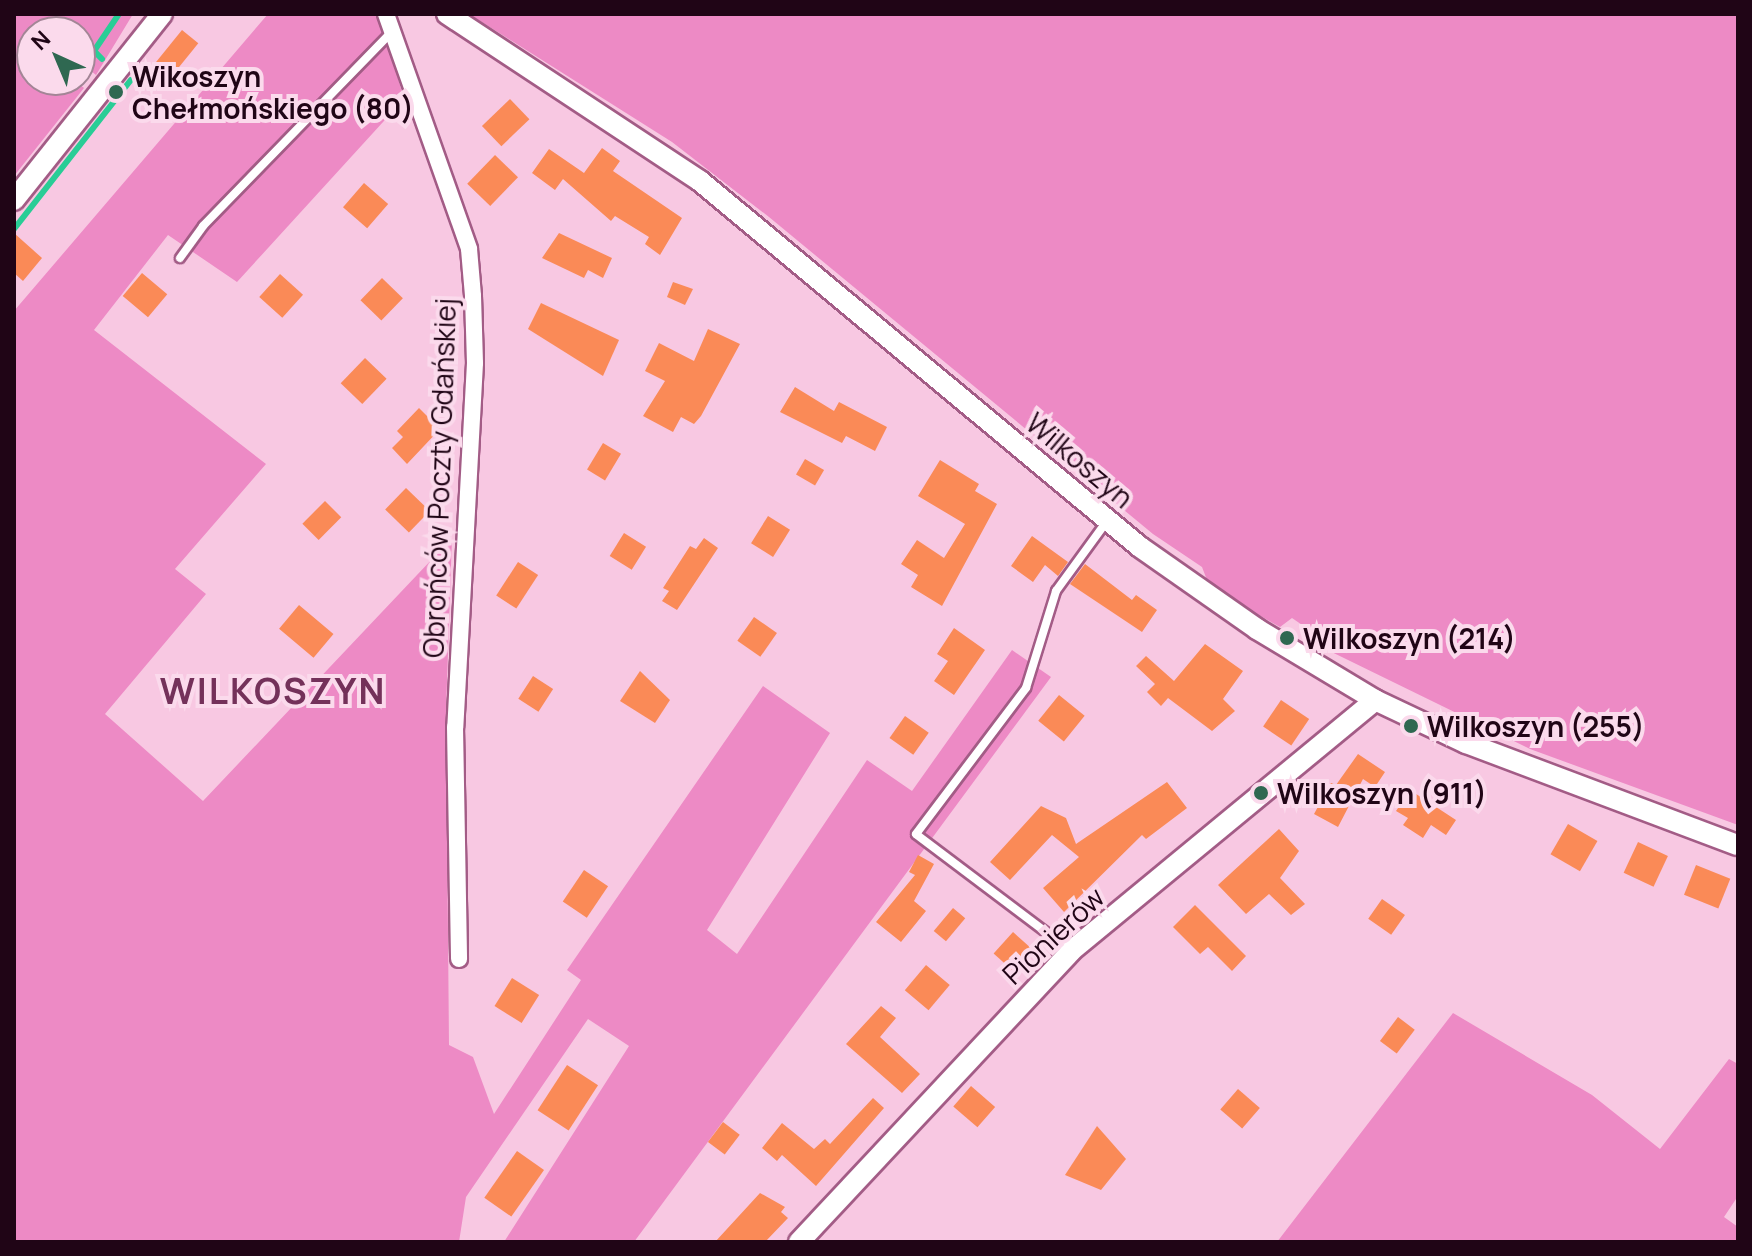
<!DOCTYPE html>
<meta charset="utf-8">
<style>
body{margin:0}
#map{position:relative;width:1752px;height:1256px;overflow:hidden;background:#f8c8e2;font-family:Manrope,sans-serif}
div>[style]{position:absolute}
.green>*{inset:0;background:#ed8ac5}
.stream>*{height:6px;margin:-3px;padding:0 3px;transform-origin:3px;border-radius:3px;background:#29cd96}
.building>*{inset:0;background:#fa8a57;transform-origin:0 0}
.roads{filter:drop-shadow(2px 0 #a35c86) drop-shadow(-2px 0 #a35c86) drop-shadow(0 2px #a35c86) drop-shadow(0 -2px #a35c86)}
.service>*{height:8px;margin:-4px;padding:0 4px;transform-origin:4px;border-radius:4px;background:#fff}
.minor>*{height:16px;margin:-8px;padding:0 8px;transform-origin:8px;border-radius:8px;background:#fff}
.tertiary>*{height:20px;margin:-10px;padding:0 10px;transform-origin:10px;border-radius:10px;background:#fff}
.dots>*{width:22px;height:22px;translate:-50% -50%;box-sizing:border-box;border:4px solid #fbdaec;border-radius:50%}
span{translate:-50% -50%;white-space:nowrap;text-align:center;line-height:1.15;-webkit-text-stroke:8px #fbdaec;paint-order:stroke}
.poi-label{font-size:28px;color:#200516;font-weight:700}
.left{translate:0 -50%;text-align:left}
.street-label{font-size:28px;color:#200516}
.district-label{font-size:36px;color:#74315a;font-weight:700;letter-spacing:2px}
.frame{position:absolute;inset:0;border:16px solid #200516;pointer-events:none}
.north{position:absolute;left:16px;top:16px;width:80px;height:80px;box-sizing:border-box;background:#fbdaec;border:2px solid #a38596;border-radius:50%;rotate:316deg;font-size:22px;font-weight:700;line-height:32px;text-align:center;color:#200516}
.north::after{content:'';display:block;margin:auto;width:28px;height:36px;background:#2f6851;clip-path:polygon(50% 0,100% 100%,50% 72%,0 100%)}
</style>
<div id="map">
<div class="green">
<div style="clip-path:polygon(14px 14px,133px 14px,96px 75px,85px 66px,80px 72px,80px 32px,32px 32px,32px 80px,74px 80px,84px 88px,14px 176px)"></div>
<div style="clip-path:polygon(268px 14px,379px 14px,404px 99px,237px 282px,168px 235px,94px 330px,266px 464px,175px 569px,206px 594px,105px 714px,203px 801px,452px 538px,446px 711px,449px 1045px,473px 1057px,494px 1114px,581px 980px,567px 970px,763px 686px,830px 733px,707px 930px,737px 954px,867px 760px,912px 791px,1012px 650px,1051px 677px,634px 1242px,504px 1242px,629px 1046px,588px 1019px,466px 1197px,459px 1242px,14px 1242px,14px 311px)"></div>
<div style="clip-path:polygon(469px 14px,1738px 14px,1738px 825px,1530px 749px,1303px 638px,1308px 629px,1292px 618px,1280px 627px,1210px 588px,1202px 567px,1153px 534px,769px 217px,672px 142px)"></div>
<div style="clip-path:polygon(1453px 1013px,1592px 1095px,1660px 1149px,1729px 1059px,1738px 1064px,1738px 1196px,1724px 1217px,1738px 1227px,1738px 1242px,1277px 1242px)"></div>
</div>
<div class="stream">
<div style="left:102px;top:59px;width:11px;rotate:-135deg"></div>
<div style="left:94px;top:51px;width:45px;rotate:-56deg"></div>
<div style="left:14px;top:229px;width:189px;rotate:-51.9deg"></div>
</div>
<div class="building">
<div style="left:182px;top:30px;width:21px;height:56px;rotate:39deg"></div>
<div style="left:510px;top:99px;width:28px;height:39px;rotate:46deg"></div>
<div style="clip-path:polygon(602px 148px,620px 161px,613px 171px,682px 218px,660px 255px,645px 244px,649px 237px,615px 216px,611px 221px,563px 179px,555px 190px,532px 173px,549px 149px,584px 173px)"></div>
<div style="left:495px;top:155px;width:32px;height:40px;rotate:44deg"></div>
<div style="left:364px;top:183px;width:32px;height:32px;rotate:41deg"></div>
<div style="clip-path:polygon(14px 233px,42px 258px,23px 281px,14px 273px)"></div>
<div style="clip-path:polygon(559px 233px,612px 258px,603px 278px,588px 270px,584px 278px,542px 258px)"></div>
<div style="left:142px;top:273px;width:33px;height:30px;rotate:40deg"></div>
<div style="left:280px;top:274px;width:31px;height:31px;rotate:42deg"></div>
<div style="left:382px;top:278px;width:29px;height:31px;rotate:44deg"></div>
<div style="clip-path:polygon(673px 282px,693px 289px,685px 305px,667px 297px)"></div>
<div style="clip-path:polygon(541px 303px,619px 340px,603px 376px,528px 329px)"></div>
<div style="clip-path:polygon(708px 329px,740px 344px,701px 416px,694px 424px,681px 417px,673px 432px,643px 416px,665px 381px,645px 371px,659px 343px,694px 361px)"></div>
<div style="left:365px;top:358px;width:30px;height:35px;rotate:44deg"></div>
<div style="clip-path:polygon(795px 387px,834px 411px,839px 402px,887px 427px,875px 451px,846px 436px,842px 443px,780px 412px)"></div>
<div style="clip-path:polygon(419px 408px,440px 429px,407px 464px,392px 448px,403px 437px,397px 431px)"></div>
<div style="left:603px;top:443px;width:21px;height:31px;rotate:31deg"></div>
<div style="left:805px;top:459px;width:22px;height:18px;rotate:30deg"></div>
<div style="clip-path:polygon(940px 460px,979px 484px,975px 491px,997px 504px,942px 606px,911px 587px,918px 575px,901px 564px,917px 540px,944px 558px,965px 524px,918px 496px)"></div>
<div style="left:406px;top:488px;width:33px;height:30px;rotate:44deg"></div>
<div style="left:325px;top:501px;width:23px;height:32px;rotate:45deg"></div>
<div style="left:768px;top:516px;width:26px;height:32px;rotate:32deg"></div>
<div style="left:624px;top:533px;width:26px;height:27px;rotate:32deg"></div>
<div style="clip-path:polygon(1032px 536px,1068px 562px,1058px 576px,1045px 565px,1033px 582px,1011px 566px)"></div>
<div style="clip-path:polygon(704px 538px,718px 548px,677px 610px,662px 601px,669px 591px,663px 588px,690px 546px,696px 549px)"></div>
<div style="left:518px;top:562px;width:24px;height:40px;rotate:33deg"></div>
<div style="clip-path:polygon(1085px 564px,1132px 600px,1136px 595px,1157px 610px,1142px 632px,1070px 584px)"></div>
<div style="left:299px;top:605px;width:45px;height:31px;rotate:40deg"></div>
<div style="left:754px;top:617px;width:28px;height:29px;rotate:35deg"></div>
<div style="clip-path:polygon(954px 628px,985px 650px,954px 695px,934px 681px,948px 661px,937px 654px)"></div>
<div style="clip-path:polygon(1205px 644px,1243px 671px,1223px 699px,1235px 711px,1212px 731px,1168px 698px,1161px 706px,1147px 692px,1155px 684px,1136px 666px,1146px 656px,1174px 681px)"></div>
<div style="clip-path:polygon(640px 671px,670px 700px,655px 723px,620px 701px)"></div>
<div style="left:533px;top:676px;width:24px;height:27px;rotate:33deg"></div>
<div style="left:1059px;top:695px;width:33px;height:33px;rotate:39deg"></div>
<div style="left:1281px;top:700px;width:34px;height:32px;rotate:34deg"></div>
<div style="left:905px;top:716px;width:29px;height:27px;rotate:35deg"></div>
<div style="clip-path:polygon(1358px 754px,1385px 772px,1375px 787px,1363px 779px,1338px 827px,1314px 814px,1331px 783px,1336px 785px)"></div>
<div style="clip-path:polygon(1167px 782px,1187px 808px,1146px 839px,1142px 835px,1064px 912px,1043px 888px,1079px 857px,1052px 835px,1010px 880px,990px 862px,1041px 806px,1066px 818px,1076px 844px)"></div>
<div style="clip-path:polygon(1410px 790px,1456px 820px,1446px 835px,1431px 825px,1423px 838px,1403px 825px,1408px 818px,1396px 811px)"></div>
<div style="left:1568px;top:824px;width:34px;height:35px;rotate:30deg"></div>
<div style="clip-path:polygon(1279px 829px,1299px 851px,1280px 878px,1305px 904px,1291px 915px,1269px 894px,1246px 914px,1218px 885px)"></div>
<div style="left:1638px;top:842px;width:33px;height:34px;rotate:25deg"></div>
<div style="clip-path:polygon(918px 855px,934px 864px,914px 901px,926px 911px,901px 942px,876px 922px,915px 875px,909px 872px)"></div>
<div style="left:1696px;top:865px;width:37px;height:32px;rotate:22deg"></div>
<div style="left:584px;top:870px;width:29px;height:38px;rotate:34deg"></div>
<div style="left:1382px;top:899px;width:28px;height:24px;rotate:35deg"></div>
<div style="clip-path:polygon(1195px 905px,1246px 956px,1232px 971px,1208px 947px,1200px 954px,1173px 927px)"></div>
<div style="left:953px;top:908px;width:16px;height:30px;rotate:40deg"></div>
<div style="left:1013px;top:932px;width:27px;height:29px;rotate:42deg"></div>
<div style="left:926px;top:965px;width:31px;height:33px;rotate:40deg"></div>
<div style="left:512px;top:978px;width:32px;height:33px;rotate:32deg"></div>
<div style="clip-path:polygon(881px 1006px,896px 1018px,880px 1037px,920px 1074px,902px 1093px,846px 1044px)"></div>
<div style="left:1398px;top:1017px;width:21px;height:30px;rotate:37deg"></div>
<div style="left:567px;top:1065px;width:37px;height:54px;rotate:33deg"></div>
<div style="left:971px;top:1086px;width:32px;height:27px;rotate:41deg"></div>
<div style="left:1238px;top:1089px;width:29px;height:27px;rotate:41deg"></div>
<div style="clip-path:polygon(873px 1098px,884px 1108px,816px 1186px,782px 1155px,777px 1161px,762px 1148px,782px 1123px,814px 1149px,825px 1139px,830px 1144px)"></div>
<div style="left:723px;top:1122px;width:21px;height:25px;rotate:37deg"></div>
<div style="clip-path:polygon(1097px 1126px,1126px 1159px,1101px 1190px,1065px 1175px)"></div>
<div style="left:517px;top:1151px;width:33px;height:57px;rotate:35deg"></div>
<div style="clip-path:polygon(760px 1193px,785px 1207px,781px 1212px,788px 1218px,765px 1242px,715px 1242px)"></div>
</div>
<div class="roads">
<div class="service">
<div style="left:180px;top:258px;width:39px;rotate:-54deg"></div>
<div style="left:203px;top:226px;width:269px;rotate:-45.8deg"></div>
<div style="left:1071px;top:951px;width:194px;rotate:-143deg"></div>
<div style="left:916px;top:834px;width:183px;rotate:-53deg"></div>
<div style="left:1026px;top:688px;width:102px;rotate:-72.8deg"></div>
<div style="left:1056px;top:591px;width:87px;rotate:-53.9deg"></div>
</div>
<div class="minor">
<div style="left:386px;top:14px;width:249px;rotate:70.5deg"></div>
<div style="left:469px;top:249px;width:47px;rotate:85.1deg"></div>
<div style="left:473px;top:296px;width:67px;rotate:88.3deg"></div>
<div style="left:475px;top:363px;width:365px;rotate:93.1deg"></div>
<div style="left:455px;top:727px;width:232px;rotate:89deg"></div>
</div>
<div class="tertiary">
<div style="left:447px;top:14px;width:303px;rotate:33.4deg"></div>
<div style="left:700px;top:181px;width:572px;rotate:39.75deg"></div>
<div style="left:1140px;top:547px;width:143px;rotate:35deg"></div>
<div style="left:1257px;top:629px;width:138px;rotate:31deg"></div>
<div style="left:1375px;top:700px;width:101px;rotate:25.3deg"></div>
<div style="left:1466px;top:743px;width:290px;rotate:20.6deg"></div>
<div style="left:14px;top:200px;width:238px;rotate:-51.5deg"></div>
<div style="left:799px;top:1242px;width:398px;rotate:-46.9deg"></div>
<div style="left:1071px;top:951px;width:394px;rotate:-39.5deg"></div>
</div>
</div>
<div class="dots">
<div style="left:116px;top:92px;background:#2f6851"></div>
<div style="left:1287px;top:638px;background:#2f6851"></div>
<div style="left:1411px;top:726px;background:#2f6851"></div>
<div style="left:1261px;top:793px;background:#2f6851"></div>
</div>
<div class="poi-label">
<span class="left" style="left:132px;top:92px">Wikoszyn<br>Chełmońskiego (80)</span>
<span class="left" style="left:1303px;top:638px">Wilkoszyn (214)</span>
<span class="left" style="left:1427px;top:726px">Wilkoszyn (255)</span>
<span class="left" style="left:1277px;top:793px">Wilkoszyn (911)</span>
</div>
<div class="street-label">
<span style="left:1080px;top:460px;rotate:40deg">Wilkoszyn</span>
<span style="left:439px;top:478px;rotate:-88deg">Obrońców Poczty Gdańskiej</span>
<span style="left:1053px;top:935px;rotate:-43deg">Pionierów</span>
</div>
<div class="district-label">
<span style="left:273px;top:691px">WILKOSZYN</span>
</div>
<div class="frame"></div>
<div class="north">N</div>
</div>
